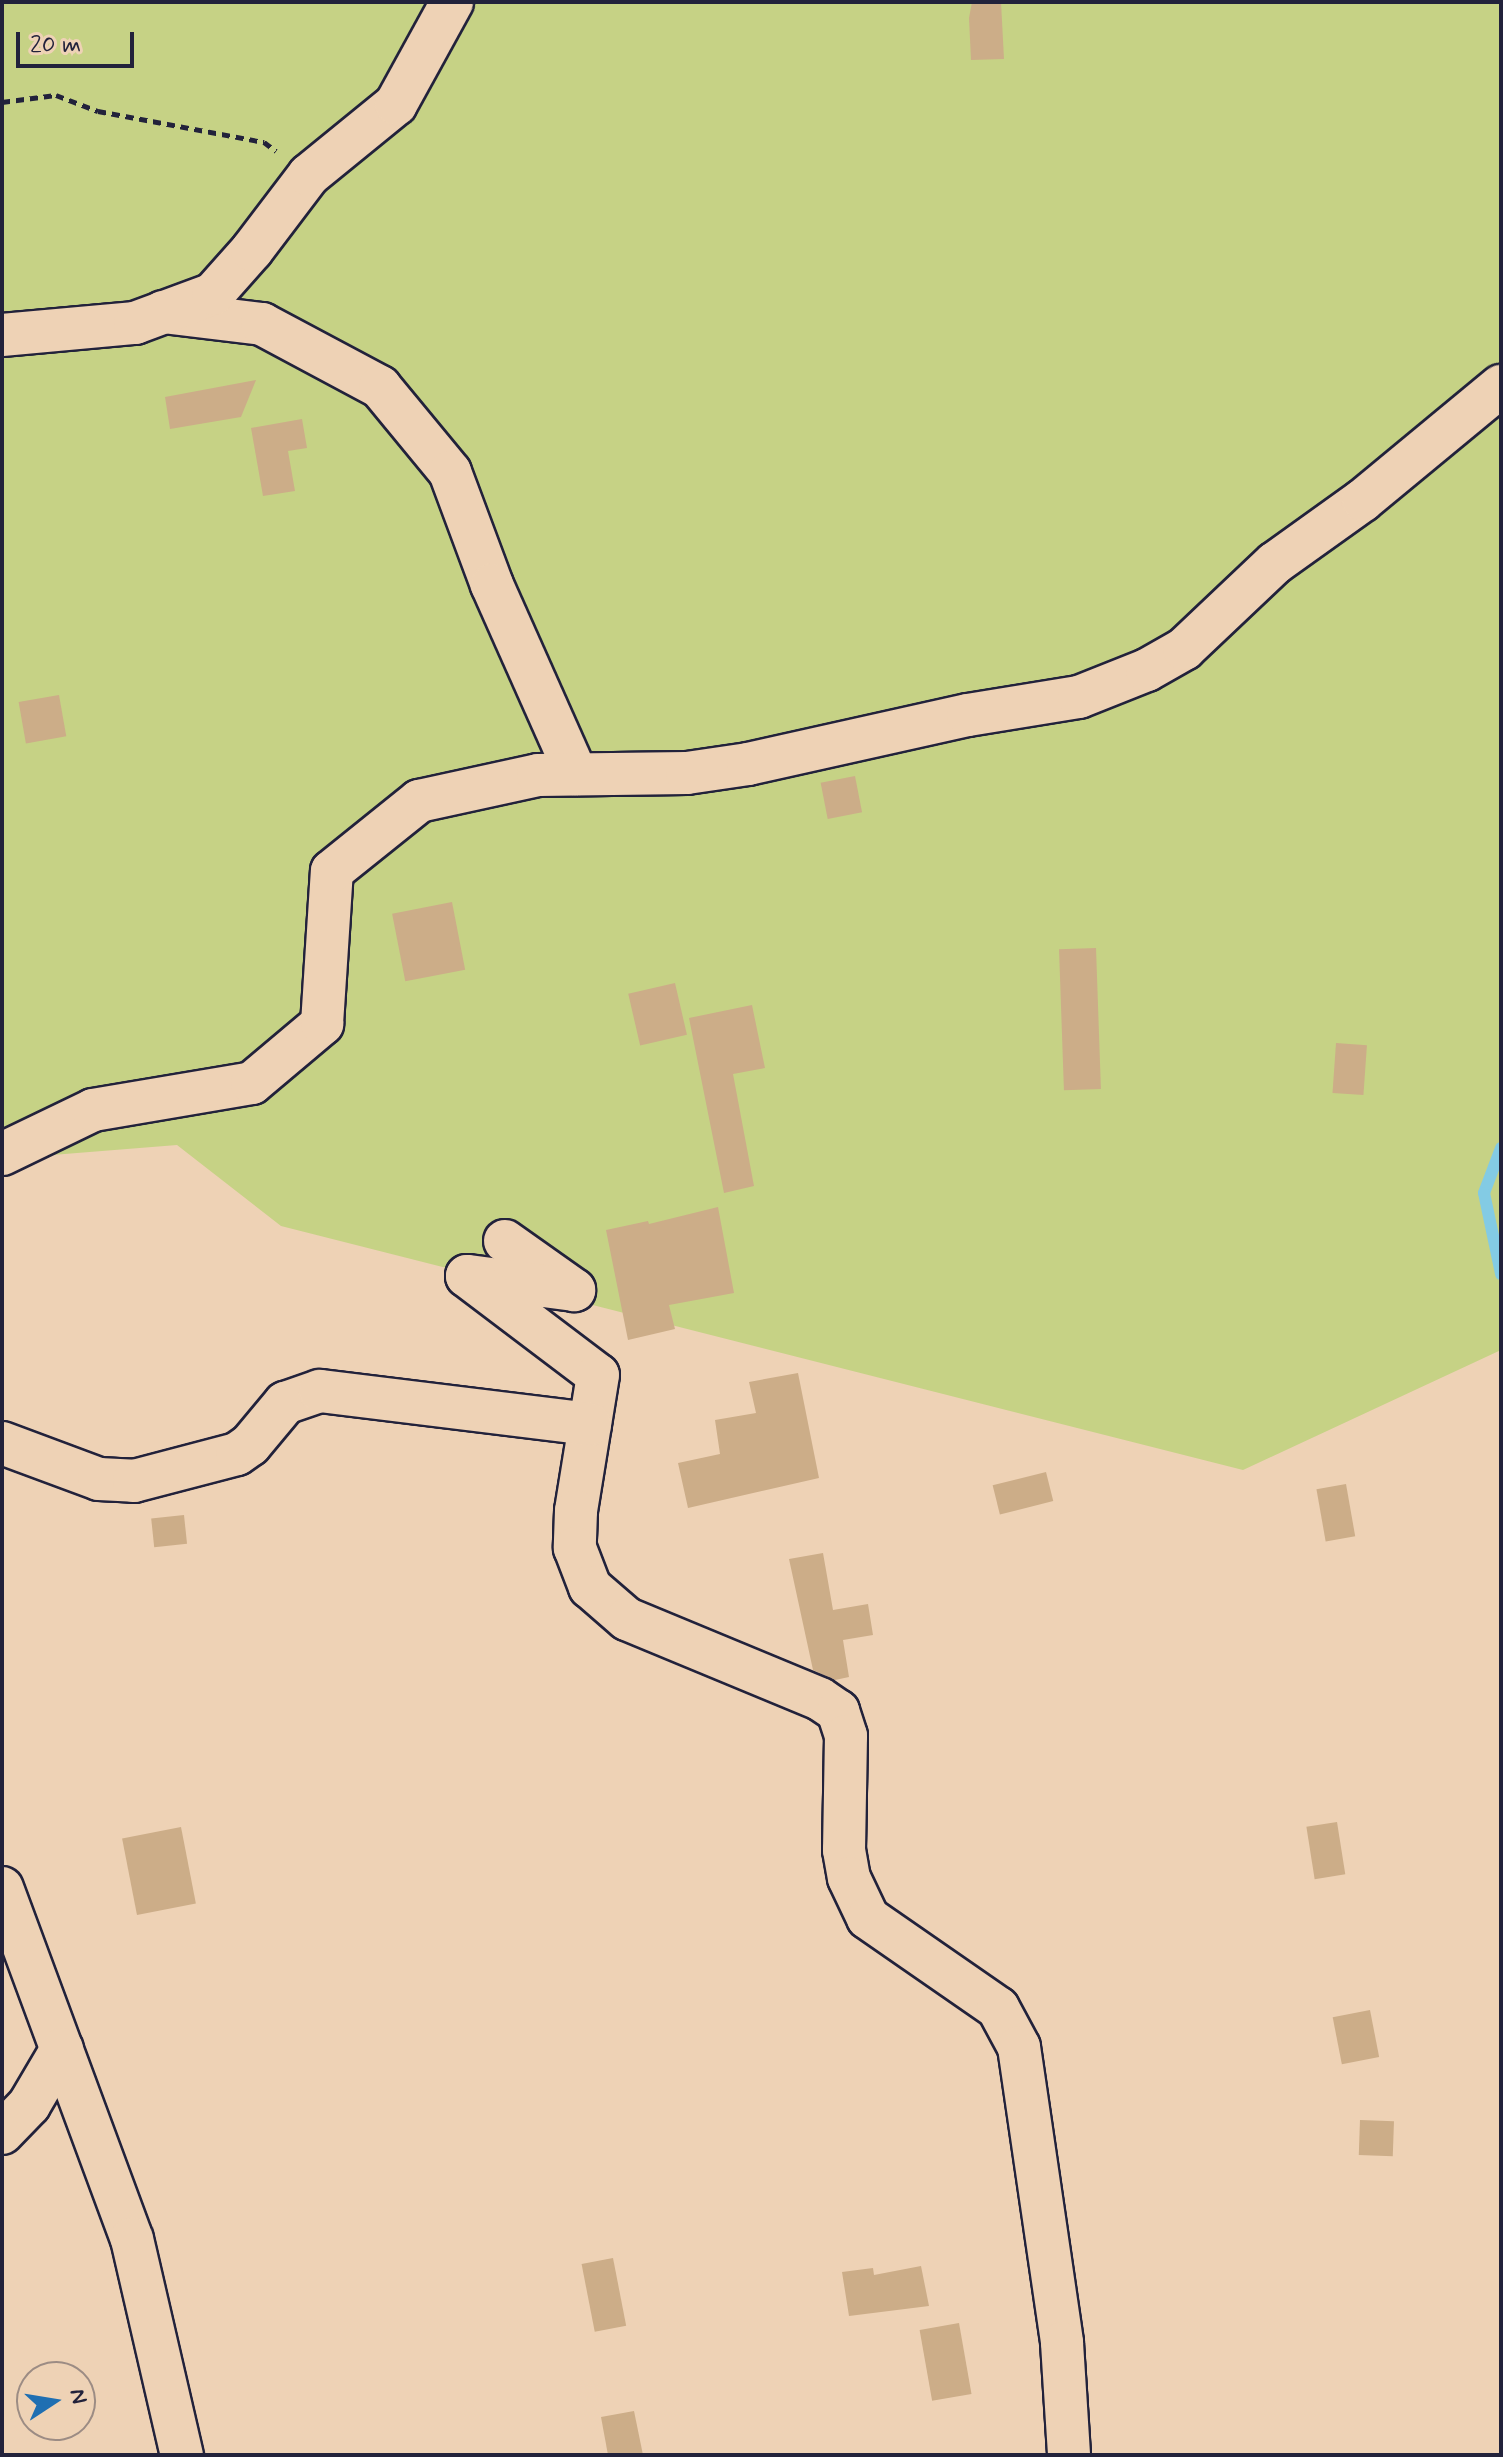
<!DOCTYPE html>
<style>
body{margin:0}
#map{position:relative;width:1503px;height:2457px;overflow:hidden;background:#eed2b5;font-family:Mynerve,sans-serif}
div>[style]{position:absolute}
.green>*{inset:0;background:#c6d285}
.stream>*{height:12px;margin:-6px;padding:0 6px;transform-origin:6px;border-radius:6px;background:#83cbe4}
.building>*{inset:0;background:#ccad88;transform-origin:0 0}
.path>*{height:5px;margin-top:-2.5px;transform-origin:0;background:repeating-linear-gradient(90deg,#22223b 0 8px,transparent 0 14px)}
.roads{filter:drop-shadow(2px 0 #22223b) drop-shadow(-2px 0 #22223b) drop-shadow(0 2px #22223b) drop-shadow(0 -2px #22223b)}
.minor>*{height:42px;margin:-21px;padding:0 21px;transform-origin:21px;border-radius:21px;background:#eed2b5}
span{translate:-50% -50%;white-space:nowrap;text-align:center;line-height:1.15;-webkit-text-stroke:6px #eed2b5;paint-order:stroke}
.frame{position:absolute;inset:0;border:4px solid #22223b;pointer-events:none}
.north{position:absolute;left:16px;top:2361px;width:80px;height:80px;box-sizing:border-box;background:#eed2b5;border:2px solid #9c8c84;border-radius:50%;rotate:78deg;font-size:22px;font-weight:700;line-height:32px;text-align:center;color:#22223b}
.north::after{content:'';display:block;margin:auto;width:28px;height:36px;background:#1f6fb2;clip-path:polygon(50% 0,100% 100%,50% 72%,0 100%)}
.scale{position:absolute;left:16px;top:32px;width:118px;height:36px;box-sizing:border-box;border:4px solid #22223b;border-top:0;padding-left:10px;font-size:24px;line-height:28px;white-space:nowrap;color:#22223b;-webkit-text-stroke:6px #eed2b5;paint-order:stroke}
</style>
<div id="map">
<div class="green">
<div style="clip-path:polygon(2px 2px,1501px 2px,1501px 1350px,1243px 1470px,281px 1226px,177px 1145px,2px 1159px)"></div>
</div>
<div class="stream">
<div style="left:1501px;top:1148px;width:48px;rotate:110.7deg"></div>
<div style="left:1484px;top:1193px;width:83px;rotate:78.1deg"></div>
</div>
<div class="building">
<div style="clip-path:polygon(972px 2px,1001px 2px,1004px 59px,971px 60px,969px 18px)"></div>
<div style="clip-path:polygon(256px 380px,241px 417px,170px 429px,165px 397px)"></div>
<div style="clip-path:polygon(302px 419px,307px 448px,288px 451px,295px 491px,263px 496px,251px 428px)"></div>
<div style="left:59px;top:695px;width:42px;height:41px;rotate:80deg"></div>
<div style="left:855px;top:776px;width:37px;height:35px;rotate:79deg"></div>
<div style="left:452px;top:902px;width:69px;height:61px;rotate:79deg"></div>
<div style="left:1096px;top:948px;width:141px;height:37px;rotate:88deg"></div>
<div style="left:675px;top:983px;width:53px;height:48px;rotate:77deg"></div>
<div style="clip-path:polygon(752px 1005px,765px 1068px,733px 1074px,754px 1186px,724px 1193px,689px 1018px)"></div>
<div style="left:1336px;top:1043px;width:31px;height:50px;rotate:4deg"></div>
<div style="clip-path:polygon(718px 1207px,734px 1293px,669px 1305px,675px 1329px,628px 1340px,606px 1230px,648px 1221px,649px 1224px)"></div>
<div style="clip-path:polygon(798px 1373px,819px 1478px,688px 1508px,678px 1463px,720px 1454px,715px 1420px,756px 1413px,749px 1382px)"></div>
<div style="left:1046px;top:1472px;width:30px;height:55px;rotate:76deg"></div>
<div style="left:1346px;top:1484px;width:53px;height:30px;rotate:80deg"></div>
<div style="left:184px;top:1515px;width:29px;height:33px;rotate:84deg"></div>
<div style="clip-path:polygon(823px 1553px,833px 1610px,868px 1604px,873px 1635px,843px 1640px,849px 1677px,835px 1680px,813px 1670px,789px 1559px)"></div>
<div style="left:1337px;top:1822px;width:53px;height:31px;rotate:81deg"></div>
<div style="left:181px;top:1827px;width:78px;height:60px;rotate:79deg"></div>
<div style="left:1370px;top:2010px;width:48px;height:38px;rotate:79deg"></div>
<div style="left:1360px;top:2120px;width:34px;height:35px;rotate:2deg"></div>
<div style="left:613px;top:2258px;width:69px;height:32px;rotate:79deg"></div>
<div style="clip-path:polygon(921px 2266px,929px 2306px,849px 2316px,842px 2272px,873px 2268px,874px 2275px)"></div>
<div style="left:959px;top:2323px;width:72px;height:40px;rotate:80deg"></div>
<div style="clip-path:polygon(634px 2411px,643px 2455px,608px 2455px,601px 2417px)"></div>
</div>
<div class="path">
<div style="left:2px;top:102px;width:54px;rotate:-7.4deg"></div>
<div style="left:56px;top:95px;width:45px;rotate:20.9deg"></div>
<div style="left:98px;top:111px;width:169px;rotate:10.6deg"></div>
<div style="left:264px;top:142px;width:15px;rotate:37deg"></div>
</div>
<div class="roads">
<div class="minor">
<div style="left:163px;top:312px;width:100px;rotate:6.9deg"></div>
<div style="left:262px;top:324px;width:134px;rotate:28.1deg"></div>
<div style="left:380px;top:387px;width:110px;rotate:50.5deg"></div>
<div style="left:450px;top:472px;width:121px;rotate:69.6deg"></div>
<div style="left:492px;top:585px;width:207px;rotate:66deg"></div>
<div style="left:2px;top:335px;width:134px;rotate:-5.2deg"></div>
<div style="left:135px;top:323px;width:83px;rotate:-20.4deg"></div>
<div style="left:213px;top:294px;width:59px;rotate:-48.4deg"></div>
<div style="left:252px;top:250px;width:94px;rotate:-52.8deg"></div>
<div style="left:309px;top:175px;width:112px;rotate:-39.2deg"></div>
<div style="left:396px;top:104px;width:116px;rotate:-61.2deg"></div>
<div style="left:2px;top:1154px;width:101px;rotate:-25.8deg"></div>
<div style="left:93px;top:1110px;width:161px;rotate:-9.6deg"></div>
<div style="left:252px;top:1083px;width:92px;rotate:-40.1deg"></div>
<div style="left:322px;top:1024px;width:153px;rotate:-86.3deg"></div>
<div style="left:332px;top:871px;width:112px;rotate:-38.8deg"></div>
<div style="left:419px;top:801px;width:122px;rotate:-12.3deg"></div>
<div style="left:538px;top:775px;width:149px;rotate:-0.8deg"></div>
<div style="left:687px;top:773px;width:62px;rotate:-8.4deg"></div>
<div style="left:748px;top:764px;width:225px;rotate:-12.6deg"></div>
<div style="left:968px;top:715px;width:112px;rotate:-9.2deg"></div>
<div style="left:1079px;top:697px;width:73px;rotate:-21.7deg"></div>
<div style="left:1147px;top:670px;width:43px;rotate:-29.6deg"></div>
<div style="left:1184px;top:649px;width:125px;rotate:-43.4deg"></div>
<div style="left:1275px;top:563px;width:108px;rotate:-35.6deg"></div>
<div style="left:1363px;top:500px;width:179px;rotate:-39.6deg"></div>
<div style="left:505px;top:1241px;width:85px;rotate:35.4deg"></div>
<div style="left:574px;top:1290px;width:108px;rotate:-172.5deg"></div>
<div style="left:467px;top:1276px;width:164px;rotate:37.1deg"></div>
<div style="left:598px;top:1375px;width:138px;rotate:99.2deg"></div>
<div style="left:576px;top:1511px;width:37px;rotate:92deg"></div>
<div style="left:575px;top:1548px;width:42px;rotate:69deg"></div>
<div style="left:590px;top:1587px;width:49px;rotate:40.9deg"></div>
<div style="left:627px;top:1619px;width:209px;rotate:22.5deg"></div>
<div style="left:820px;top:1699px;width:22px;rotate:34deg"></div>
<div style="left:838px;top:1711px;width:26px;rotate:72deg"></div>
<div style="left:846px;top:1736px;width:114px;rotate:91deg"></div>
<div style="left:844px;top:1850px;width:28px;rotate:80deg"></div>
<div style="left:849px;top:1878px;width:44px;rotate:64.6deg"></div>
<div style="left:868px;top:1918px;width:158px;rotate:34.7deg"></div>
<div style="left:998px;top:2008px;width:44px;rotate:61.7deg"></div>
<div style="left:1019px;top:2047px;width:299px;rotate:81.7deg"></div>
<div style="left:1062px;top:2343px;width:112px;rotate:86.4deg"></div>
<div style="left:2px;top:1443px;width:103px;rotate:20.4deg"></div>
<div style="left:99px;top:1479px;width:35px;rotate:3deg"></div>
<div style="left:134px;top:1481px;width:106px;rotate:-14.7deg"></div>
<div style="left:237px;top:1454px;width:16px;rotate:-35deg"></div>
<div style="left:250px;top:1445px;width:55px;rotate:-50.2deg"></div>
<div style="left:285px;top:1403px;width:37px;rotate:-19deg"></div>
<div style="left:320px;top:1391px;width:272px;rotate:7deg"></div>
<div style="left:2px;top:1888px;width:374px;rotate:69.7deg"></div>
<div style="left:132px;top:2239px;width:222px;rotate:77deg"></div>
<div style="left:2px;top:2133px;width:39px;rotate:-46deg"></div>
<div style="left:29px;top:2105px;width:65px;rotate:-59.5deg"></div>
</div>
</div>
<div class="frame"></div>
<div class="north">N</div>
<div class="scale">20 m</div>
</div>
